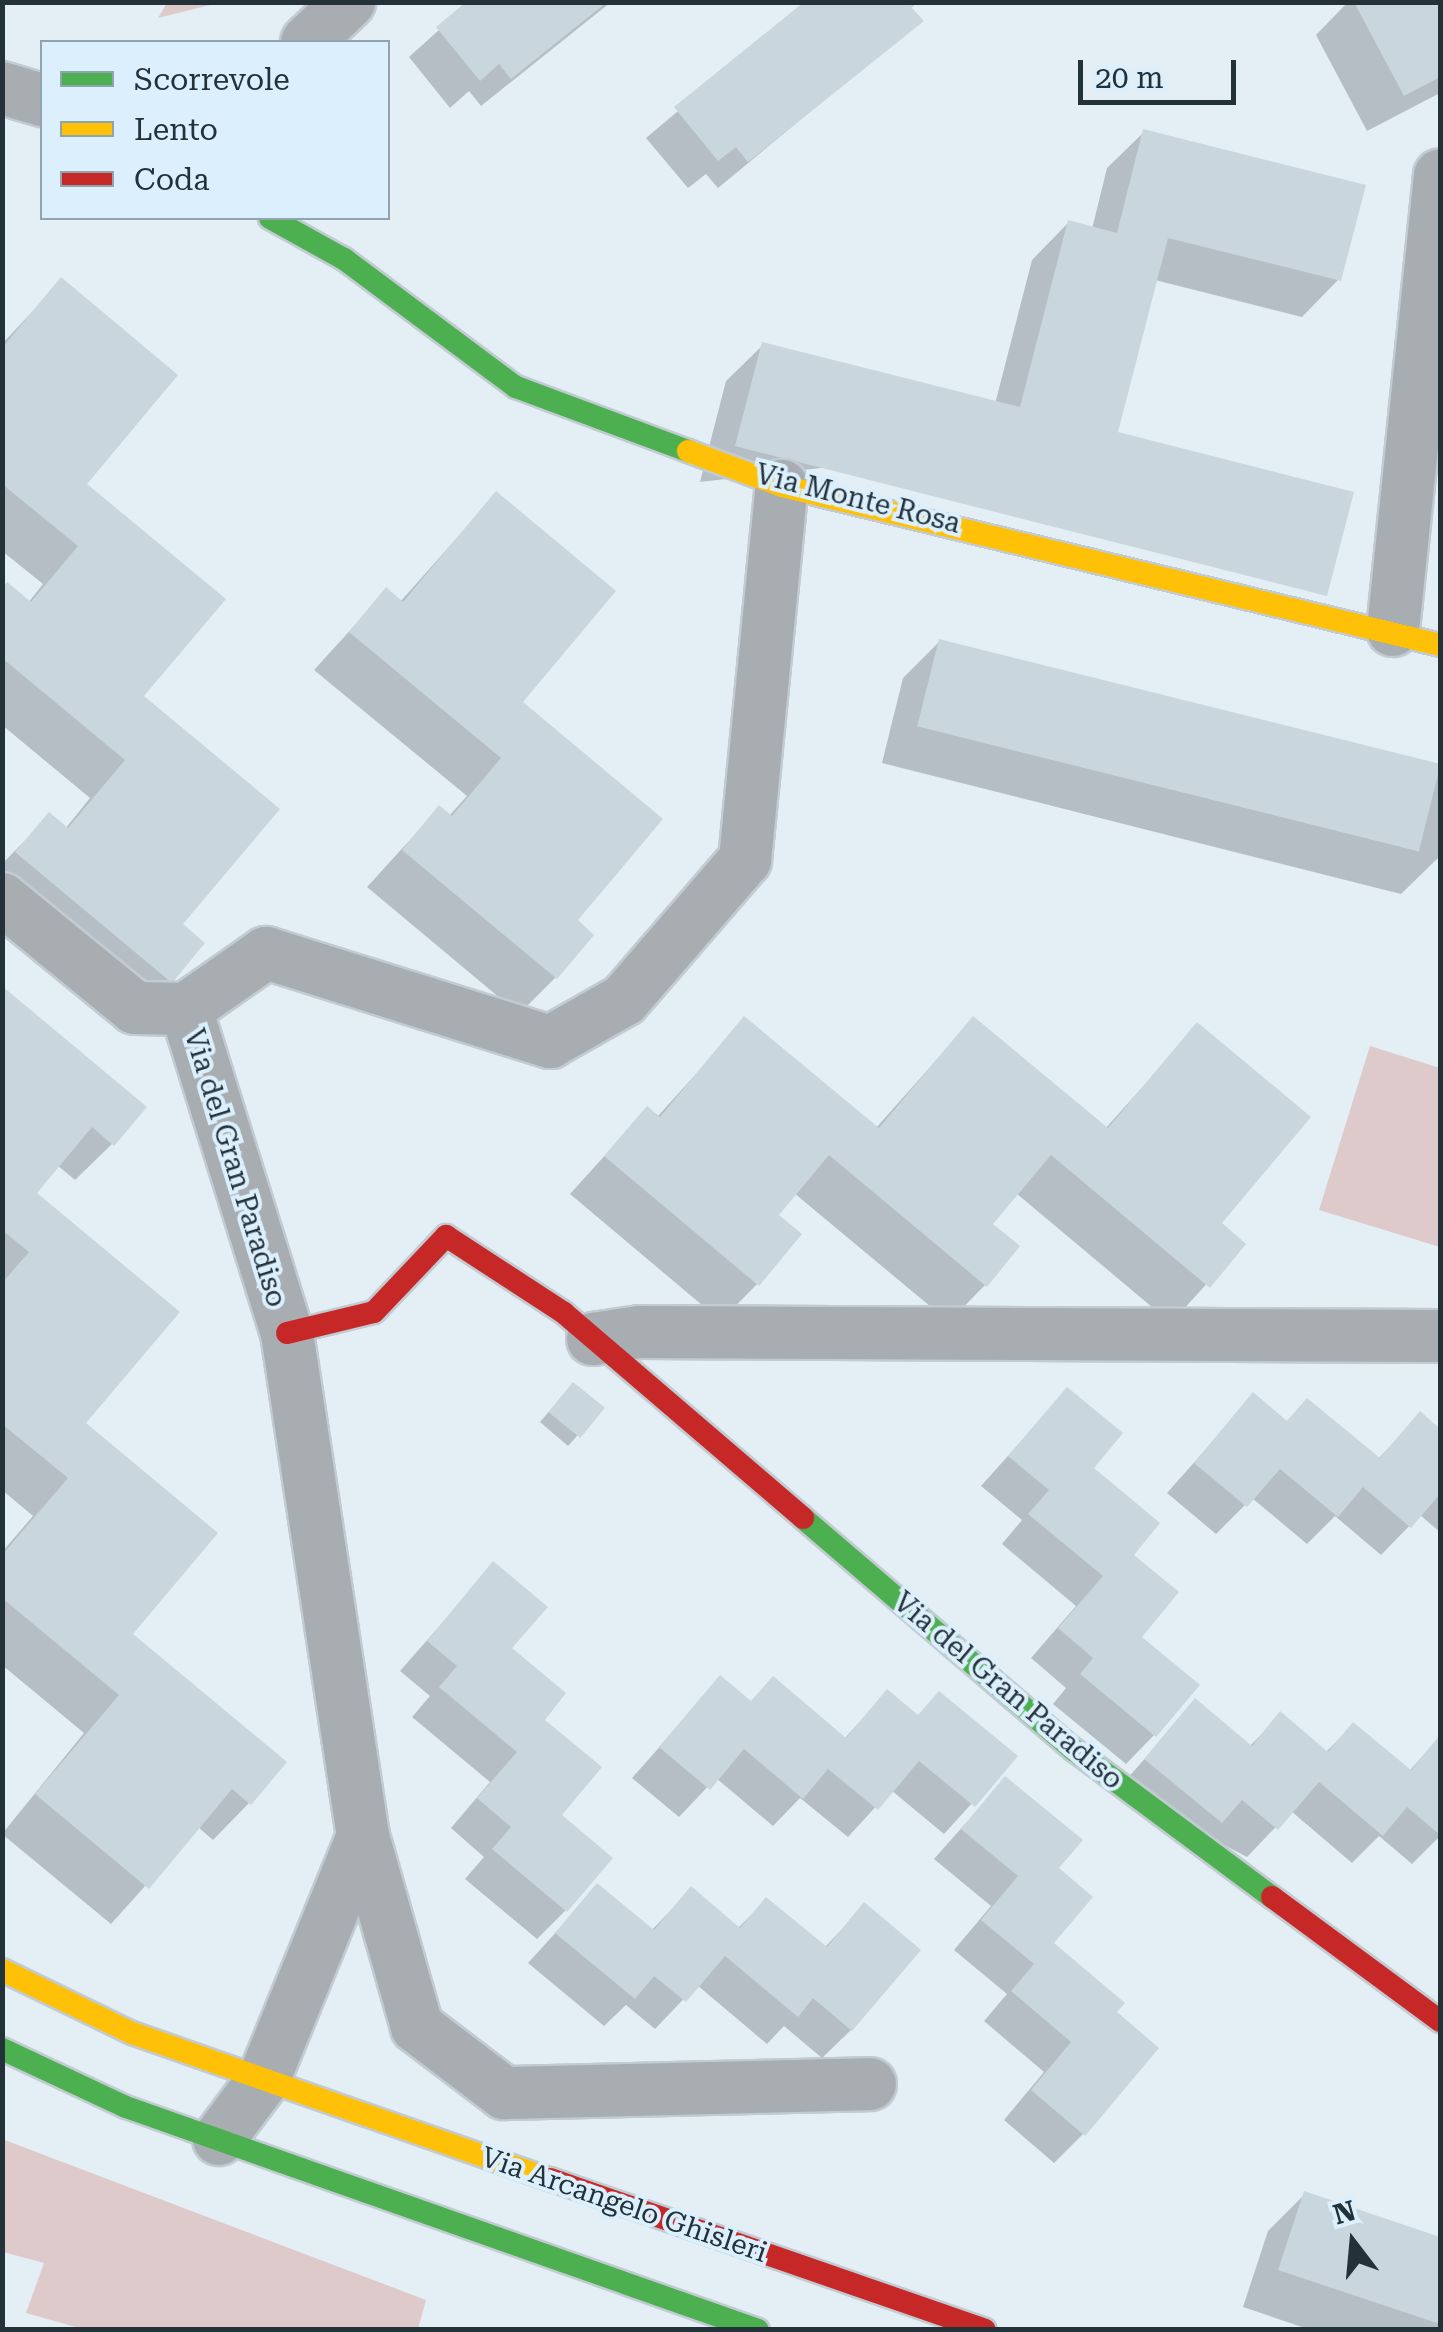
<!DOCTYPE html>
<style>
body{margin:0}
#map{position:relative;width:1443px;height:2332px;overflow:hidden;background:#e3eef5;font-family:"Roboto Serif",serif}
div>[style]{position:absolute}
.green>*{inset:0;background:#dfcacb}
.shadow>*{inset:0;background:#0003}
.building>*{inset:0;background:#c9d6dd;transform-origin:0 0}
.roads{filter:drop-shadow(2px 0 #c2cbd2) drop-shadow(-2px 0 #c2cbd2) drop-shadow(0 2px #c2cbd2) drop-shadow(0 -2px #c2cbd2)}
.street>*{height:52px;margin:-26px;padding:0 26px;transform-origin:26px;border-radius:26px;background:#a7adb1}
.fast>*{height:22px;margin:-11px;padding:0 11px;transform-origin:11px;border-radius:11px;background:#4caf50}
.slow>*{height:22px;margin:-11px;padding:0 11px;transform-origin:11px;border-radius:11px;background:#ffc107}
.jam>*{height:22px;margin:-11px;padding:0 11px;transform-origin:11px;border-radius:11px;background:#c62828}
span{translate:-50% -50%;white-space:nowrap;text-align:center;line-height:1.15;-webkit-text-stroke:8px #dbeffd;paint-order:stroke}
.street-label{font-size:28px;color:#233139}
.frame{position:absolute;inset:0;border:5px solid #233139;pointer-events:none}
.legend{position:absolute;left:40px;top:40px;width:350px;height:180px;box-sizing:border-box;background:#dbeffd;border:2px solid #91a3af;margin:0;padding:12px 18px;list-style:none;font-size:30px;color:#233139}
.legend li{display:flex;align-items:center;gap:20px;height:50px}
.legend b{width:50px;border:2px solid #91a3af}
.north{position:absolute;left:1303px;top:2192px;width:100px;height:100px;-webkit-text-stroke:8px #dbeffd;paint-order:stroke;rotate:344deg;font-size:28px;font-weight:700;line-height:40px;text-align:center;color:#233139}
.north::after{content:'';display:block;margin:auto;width:35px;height:45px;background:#233139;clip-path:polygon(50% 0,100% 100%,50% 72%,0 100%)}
.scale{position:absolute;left:1078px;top:60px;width:158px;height:45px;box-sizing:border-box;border:5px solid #233139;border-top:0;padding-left:12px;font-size:30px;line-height:35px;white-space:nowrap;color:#233139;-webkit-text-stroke:8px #dbeffd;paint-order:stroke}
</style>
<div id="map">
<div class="green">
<div style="clip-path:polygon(167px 3px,167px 2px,218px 3px,158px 18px)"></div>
<div style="clip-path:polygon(1370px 1046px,1440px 1068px,1440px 1247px,1319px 1210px)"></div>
<div style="clip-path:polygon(2px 2139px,426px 2300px,418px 2329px,86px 2330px,26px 2313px,44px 2263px,3px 2252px)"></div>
</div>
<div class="shadow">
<div style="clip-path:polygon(470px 2px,611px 2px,481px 106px,469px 91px,450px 108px,409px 57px)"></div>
<div style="clip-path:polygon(808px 2px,917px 2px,910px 9px,920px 21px,718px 188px,706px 174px,688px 188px,646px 138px)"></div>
<div style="clip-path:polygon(1348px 2px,1440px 2px,1440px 93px,1367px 131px,1316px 35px)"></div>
<div style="clip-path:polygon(1144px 132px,1338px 280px,1302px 317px,1155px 280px,1115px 434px,700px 482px,726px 381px,763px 345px,995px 404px,1032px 260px,1068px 223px,1092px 229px,1107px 168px)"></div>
<div style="clip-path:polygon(62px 280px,83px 485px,141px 696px,180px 924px,202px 943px,133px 1018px,2px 909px,2px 864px,49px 816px,65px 829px,90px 798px,2px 725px,2px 590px,28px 603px,43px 584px,2px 551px,2px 344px)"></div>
<div style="clip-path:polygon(496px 494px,520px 702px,574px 920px,555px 978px,519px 1014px,367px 887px,439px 808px,449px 816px,467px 796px,314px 670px,386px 591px,400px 602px)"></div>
<div style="clip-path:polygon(940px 641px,1440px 769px,1438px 858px,1401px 894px,882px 763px,903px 678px)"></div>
<div style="clip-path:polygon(2px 990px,112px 1144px,75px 1180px,57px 1165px,33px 1193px,130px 1635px,249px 1803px,213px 1840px,198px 1827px,111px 1924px,2px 1834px,84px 1733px,2px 1665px,2px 1552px,33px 1516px,2px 1490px)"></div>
<div style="clip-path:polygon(973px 1019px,1105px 1129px,1198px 1025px,1218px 1223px,1243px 1244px,1171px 1323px,1016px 1193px,989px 1224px,985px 1285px,949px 1322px,794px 1193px,775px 1216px,757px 1284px,721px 1321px,570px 1194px,647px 1109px,657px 1117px,745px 1020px,875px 1129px)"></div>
<div style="clip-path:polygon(1067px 1390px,1090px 1468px,1130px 1555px,1154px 1735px,1126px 1764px,1053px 1704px,1066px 1688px,1031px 1658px,1076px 1606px,1002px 1544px,1022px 1520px,981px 1486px)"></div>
<div style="clip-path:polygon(564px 1394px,601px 1409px,568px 1446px,540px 1422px)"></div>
<div style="clip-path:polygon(1254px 1395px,1286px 1422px,1307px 1401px,1377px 1460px,1420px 1415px,1440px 1433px,1440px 1532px,1420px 1515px,1381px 1555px,1335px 1516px,1307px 1544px,1252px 1498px,1216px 1534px,1167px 1493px)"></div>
<div style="clip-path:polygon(493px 1565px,509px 1649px,542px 1720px,558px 1815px,565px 1911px,537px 1939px,465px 1879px,484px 1857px,451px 1828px,490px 1782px,412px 1717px,430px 1696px,400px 1671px)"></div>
<div style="clip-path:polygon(721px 1678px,750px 1703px,844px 1739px,887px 1692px,917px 1717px,1014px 1757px,944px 1834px,891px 1790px,848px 1837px,800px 1798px,773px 1826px,716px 1778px,679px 1817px,632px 1778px)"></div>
<div style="clip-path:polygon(1195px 1702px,1249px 1747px,1280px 1715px,1325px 1753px,1353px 1725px,1409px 1771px,1440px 1737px,1440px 1836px,1412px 1864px,1379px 1836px,1352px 1863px,1291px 1811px,1247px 1857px,1118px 1789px)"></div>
<div style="clip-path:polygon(1005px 1779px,1055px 1869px,1050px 1944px,1113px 2013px,1083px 2134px,1054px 2163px,1004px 2120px,1044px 2072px,984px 2021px,1007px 1994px,954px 1950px,991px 1906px,934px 1859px)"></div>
<div style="clip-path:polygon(597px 1887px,651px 1931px,691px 1889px,737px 1929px,766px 1900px,824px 1948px,864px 1906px,851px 2030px,822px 2058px,784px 2026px,767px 2044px,697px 1985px,655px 2029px,626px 2005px,604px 2026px,528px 1963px)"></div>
<div style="clip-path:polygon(1305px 2194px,1440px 2240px,1440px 2330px,1311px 2330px,1243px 2307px,1268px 2231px)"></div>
</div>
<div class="building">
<div style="clip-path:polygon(466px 2px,607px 2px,511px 79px,499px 64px,480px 81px,436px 27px)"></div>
<div style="clip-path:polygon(804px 2px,917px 2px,911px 7px,924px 21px,748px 162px,736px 147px,718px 161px,674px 107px)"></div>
<div style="clip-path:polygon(1354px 2px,1440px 2px,1440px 77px,1404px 96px)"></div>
<div style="clip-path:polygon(1143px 129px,1366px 185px,1341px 281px,1168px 238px,1118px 432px,1354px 492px,1327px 596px,735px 446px,762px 342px,1020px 407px,1068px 220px,1117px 233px)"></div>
<div style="clip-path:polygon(61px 277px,178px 375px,87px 484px,226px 599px,144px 696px,280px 809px,183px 924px,205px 943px,172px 983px,15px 852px,49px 812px,68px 828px,125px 760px,2px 658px,2px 588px,7px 582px,31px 602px,78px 546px,2px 484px,2px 348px)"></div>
<div style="clip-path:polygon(496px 491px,616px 591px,523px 702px,663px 819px,578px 920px,594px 935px,557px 979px,402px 850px,439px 805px,452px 816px,501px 758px,349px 632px,386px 587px,403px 602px)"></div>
<div style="left:939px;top:639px;width:517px;height:90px;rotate:14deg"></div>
<div style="clip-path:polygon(2px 986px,147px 1107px,114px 1146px,92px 1127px,37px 1193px,180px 1312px,86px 1423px,218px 1533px,133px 1634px,287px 1762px,251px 1805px,232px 1789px,149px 1889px,35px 1794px,119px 1695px,2px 1598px,2px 1555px,68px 1478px,2px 1424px,2px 1283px,29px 1252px,2px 1230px)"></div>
<div style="clip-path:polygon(744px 1016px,879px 1128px,973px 1016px,1108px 1128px,1197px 1022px,1311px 1117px,1222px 1223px,1246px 1244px,1210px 1288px,1051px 1155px,993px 1224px,1020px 1246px,987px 1287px,829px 1155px,779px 1215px,802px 1234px,759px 1286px,604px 1156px,647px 1106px,660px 1117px)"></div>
<div style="left:573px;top:1382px;width:41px;height:39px;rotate:39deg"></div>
<div style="clip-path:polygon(1067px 1387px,1123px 1433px,1094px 1468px,1160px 1523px,1134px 1555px,1179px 1592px,1142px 1637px,1200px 1685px,1156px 1737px,1080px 1674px,1093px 1658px,1058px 1628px,1103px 1576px,1028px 1514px,1049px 1490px,1008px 1456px)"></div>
<div style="clip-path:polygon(1253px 1392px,1287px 1421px,1307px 1398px,1380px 1458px,1420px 1411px,1440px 1429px,1440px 1494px,1411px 1528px,1363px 1487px,1338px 1517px,1280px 1469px,1247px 1507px,1194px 1463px)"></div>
<div style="clip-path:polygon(493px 1561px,548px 1607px,512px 1648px,566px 1693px,545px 1720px,602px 1767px,562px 1815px,613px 1858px,567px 1912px,492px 1849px,511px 1827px,477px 1798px,517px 1752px,439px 1687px,457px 1666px,427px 1641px)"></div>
<div style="clip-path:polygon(720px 1675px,751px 1701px,773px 1676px,846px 1738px,887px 1689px,918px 1715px,939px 1691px,1018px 1756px,975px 1807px,919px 1761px,878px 1810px,828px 1769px,803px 1799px,744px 1749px,710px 1790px,659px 1747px)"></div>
<div style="clip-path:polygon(1195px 1698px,1252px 1746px,1280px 1711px,1328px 1752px,1353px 1722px,1411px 1770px,1440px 1735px,1440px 1835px,1407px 1807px,1383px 1836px,1319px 1782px,1278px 1830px,1242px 1800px,1222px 1823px,1144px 1759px)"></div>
<div style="clip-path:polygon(1005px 1776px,1083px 1840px,1059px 1868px,1093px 1897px,1054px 1943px,1125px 2003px,1117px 2012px,1159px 2048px,1085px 2136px,1031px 2090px,1071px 2042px,1011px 1991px,1034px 1964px,981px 1920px,1018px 1876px,961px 1829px)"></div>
<div style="clip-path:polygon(597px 1883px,654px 1930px,691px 1886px,740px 1928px,766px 1897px,827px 1947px,864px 1902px,921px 1950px,852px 2031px,813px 1998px,798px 2017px,725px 1956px,686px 2002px,654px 1976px,635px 1999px,555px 1933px)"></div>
<div style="clip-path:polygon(1304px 2191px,1440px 2237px,1440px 2324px,1278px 2270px)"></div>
</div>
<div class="roads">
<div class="street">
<div style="left:307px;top:42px;width:58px;rotate:-43.6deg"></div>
<div style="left:2px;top:88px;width:42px;rotate:16.7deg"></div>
<div style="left:1393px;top:630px;width:457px;rotate:-84.1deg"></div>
<div style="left:2px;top:899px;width:172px;rotate:39.3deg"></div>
<div style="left:135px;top:1008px;width:51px;rotate:1.1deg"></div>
<div style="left:186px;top:1009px;width:339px;rotate:72.7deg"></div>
<div style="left:287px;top:1333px;width:509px;rotate:81.41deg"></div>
<div style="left:363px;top:1836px;width:262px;rotate:112.2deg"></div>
<div style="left:264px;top:2079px;width:75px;rotate:126.9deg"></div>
<div style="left:186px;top:1009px;width:98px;rotate:-35deg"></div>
<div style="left:266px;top:953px;width:298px;rotate:17.4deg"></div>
<div style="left:550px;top:1042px;width:85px;rotate:-29.6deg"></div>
<div style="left:624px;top:1000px;width:185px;rotate:-49.2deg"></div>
<div style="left:745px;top:860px;width:376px;rotate:-84.4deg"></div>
<div style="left:593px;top:1339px;width:48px;rotate:-8.5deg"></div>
<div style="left:640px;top:1332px;width:800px;rotate:0.29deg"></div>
<div style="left:363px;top:1836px;width:198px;rotate:74.2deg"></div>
<div style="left:417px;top:2027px;width:109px;rotate:37.2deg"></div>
<div style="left:504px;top:2093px;width:366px;rotate:-1.4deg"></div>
</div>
<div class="fast">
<div style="left:270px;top:218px;width:85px;rotate:29deg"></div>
<div style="left:344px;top:259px;width:214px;rotate:36.7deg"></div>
<div style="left:516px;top:387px;width:184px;rotate:20.4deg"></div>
<div style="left:803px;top:1518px;width:357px;rotate:40.6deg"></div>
<div style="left:1074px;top:1750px;width:247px;rotate:36.6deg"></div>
<div style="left:2px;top:2049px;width:137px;rotate:25.1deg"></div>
<div style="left:126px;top:2107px;width:670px;rotate:19.44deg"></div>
</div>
<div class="slow">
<div style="left:688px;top:451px;width:100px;rotate:20.4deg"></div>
<div style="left:782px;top:486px;width:677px;rotate:13.58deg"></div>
<div style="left:2px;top:1970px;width:144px;rotate:25.9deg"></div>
<div style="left:132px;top:2033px;width:443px;rotate:19.3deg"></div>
</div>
<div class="jam">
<div style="left:287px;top:1333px;width:89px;rotate:-13.6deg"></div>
<div style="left:374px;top:1312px;width:105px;rotate:-46.5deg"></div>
<div style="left:446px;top:1236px;width:141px;rotate:33.1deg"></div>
<div style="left:564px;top:1313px;width:315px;rotate:40.6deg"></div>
<div style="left:1272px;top:1897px;width:209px;rotate:36.4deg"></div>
<div style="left:550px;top:2179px;width:460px;rotate:19.1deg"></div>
</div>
</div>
<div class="street-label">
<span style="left:858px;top:499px;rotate:14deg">Via Monte Rosa</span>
<span style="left:235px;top:1168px;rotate:73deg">Via del Gran Paradiso</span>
<span style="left:1008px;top:1691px;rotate:40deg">Via del Gran Paradiso</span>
<span style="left:624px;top:2205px;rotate:19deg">Via Arcangelo Ghisleri</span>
</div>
<div class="frame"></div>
<ul class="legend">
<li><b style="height:12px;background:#4caf50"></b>Scorrevole</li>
<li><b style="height:12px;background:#ffc107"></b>Lento</li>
<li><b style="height:12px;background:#c62828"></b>Coda</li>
</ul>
<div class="north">N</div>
<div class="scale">20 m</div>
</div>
